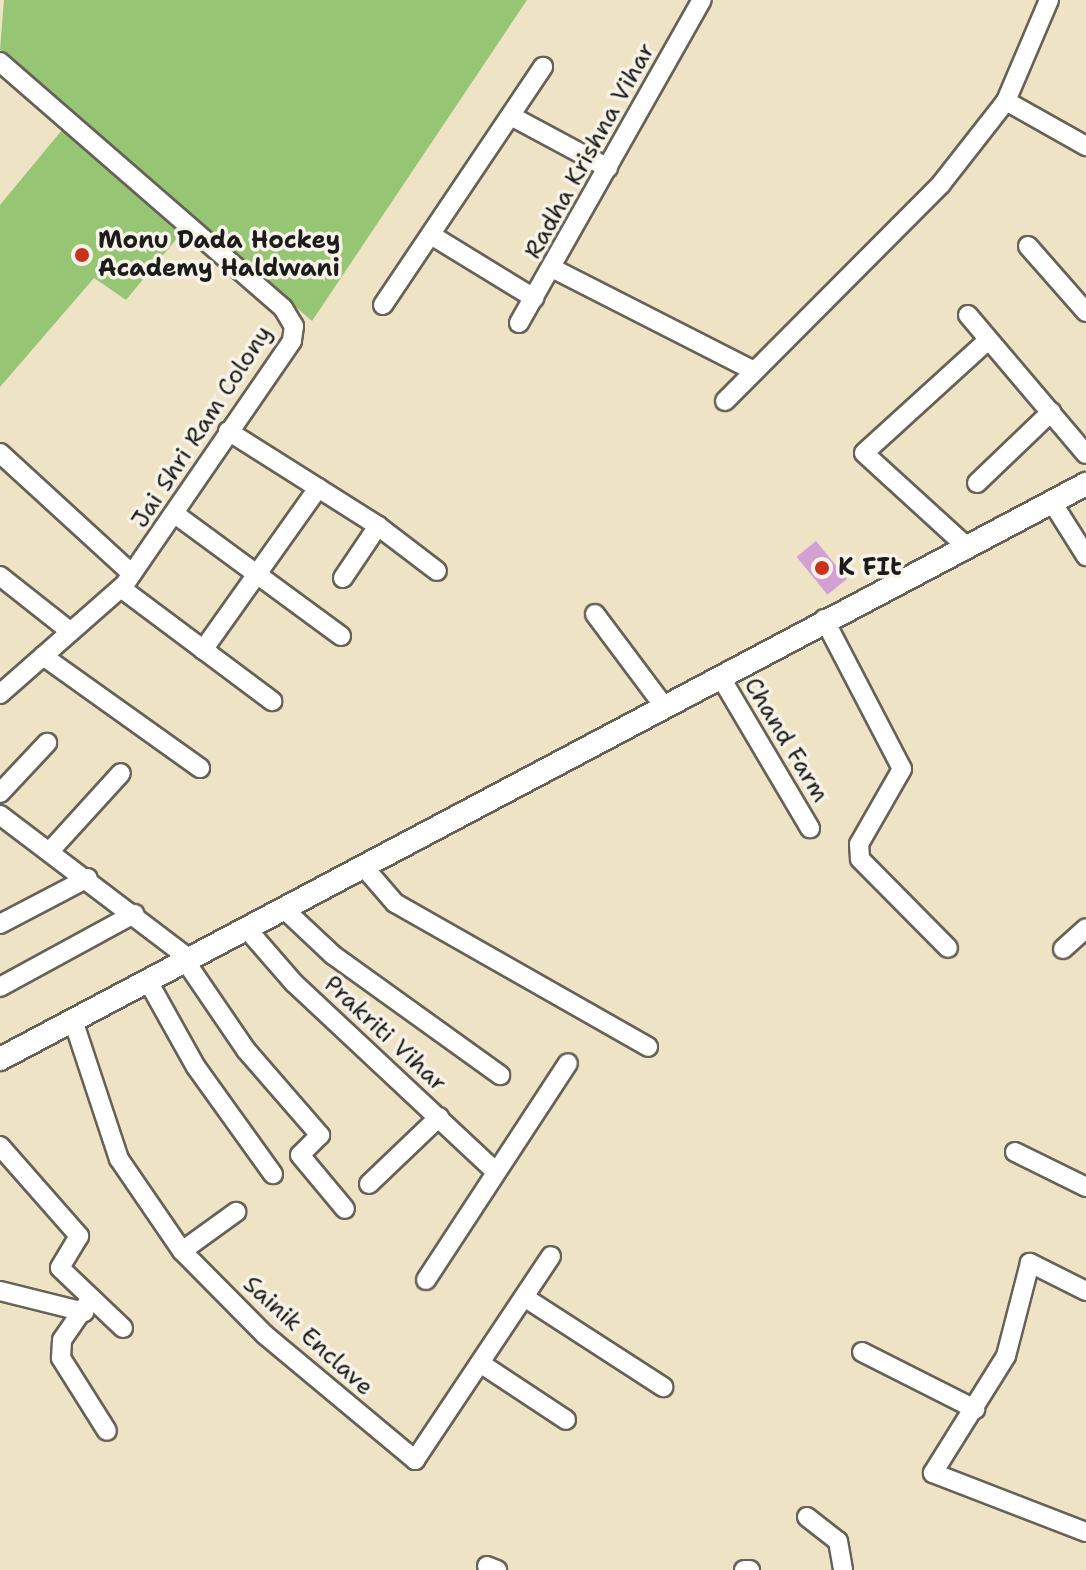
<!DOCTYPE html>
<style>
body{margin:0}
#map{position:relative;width:1086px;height:1570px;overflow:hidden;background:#efe3c6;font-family:"Shantell Sans",sans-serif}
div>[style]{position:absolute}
.green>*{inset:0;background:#96c574}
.building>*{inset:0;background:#d2a0d3;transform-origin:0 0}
.roads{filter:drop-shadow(2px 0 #666258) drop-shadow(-2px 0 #666258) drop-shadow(0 2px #666258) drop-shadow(0 -2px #666258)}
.minor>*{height:18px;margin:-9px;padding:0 9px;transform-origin:9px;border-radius:9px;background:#fff}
.tertiary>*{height:22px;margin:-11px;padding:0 11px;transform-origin:11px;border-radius:11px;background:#fff}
.dots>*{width:22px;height:22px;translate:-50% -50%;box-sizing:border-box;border:4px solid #f7f3e8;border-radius:50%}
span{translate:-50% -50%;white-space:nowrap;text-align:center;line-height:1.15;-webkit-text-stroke:7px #f7f3e8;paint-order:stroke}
.street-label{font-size:24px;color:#1c1c1c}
.poi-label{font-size:24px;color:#1c1c1c;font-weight:700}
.left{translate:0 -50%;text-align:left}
</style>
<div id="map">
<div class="green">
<div style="clip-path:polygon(4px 0,527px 0,312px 321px,0 50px)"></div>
<div style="clip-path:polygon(62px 130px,183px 231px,126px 300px,94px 278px,0 387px,0 205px)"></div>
</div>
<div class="building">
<div style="left:816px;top:541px;width:49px;height:25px;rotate:51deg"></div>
</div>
<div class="roads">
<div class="minor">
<div style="left:1049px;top:0;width:110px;rotate:113.1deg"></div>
<div style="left:1006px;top:101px;width:92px;rotate:29.4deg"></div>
<div style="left:0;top:62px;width:375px;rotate:41deg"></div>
<div style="left:283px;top:308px;width:21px;rotate:59deg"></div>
<div style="left:294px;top:326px;width:15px;rotate:98deg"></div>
<div style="left:292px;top:341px;width:296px;rotate:124.5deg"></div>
<div style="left:124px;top:585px;width:165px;rotate:138.7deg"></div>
<div style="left:511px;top:116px;width:110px;rotate:28.2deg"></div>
<div style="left:431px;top:235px;width:121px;rotate:31.5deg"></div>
<div style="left:1028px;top:246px;width:88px;rotate:48.7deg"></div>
<div style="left:554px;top:269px;width:225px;rotate:27deg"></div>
<div style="left:383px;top:305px;width:287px;rotate:-56.1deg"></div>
<div style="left:968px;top:315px;width:182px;rotate:49.7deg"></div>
<div style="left:519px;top:323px;width:371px;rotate:-60.5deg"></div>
<div style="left:725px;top:401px;width:306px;rotate:-45.1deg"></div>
<div style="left:941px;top:184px;width:105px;rotate:-51.9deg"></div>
<div style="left:228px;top:431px;width:178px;rotate:32.3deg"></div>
<div style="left:378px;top:526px;width:74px;rotate:37.3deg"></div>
<div style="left:0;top:453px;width:179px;rotate:42.5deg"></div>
<div style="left:977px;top:483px;width:103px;rotate:-43.8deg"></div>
<div style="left:1052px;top:502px;width:64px;rotate:57.8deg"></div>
<div style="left:175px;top:514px;width:206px;rotate:36.3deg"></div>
<div style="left:967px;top:547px;width:139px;rotate:-137.6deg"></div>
<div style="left:864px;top:453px;width:168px;rotate:-42.3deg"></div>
<div style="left:0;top:576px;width:90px;rotate:38.3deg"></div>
<div style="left:343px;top:578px;width:63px;rotate:-56.1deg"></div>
<div style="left:121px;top:588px;width:189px;rotate:36.8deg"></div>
<div style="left:595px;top:614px;width:114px;rotate:53.2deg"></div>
<div style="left:824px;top:619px;width:169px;rotate:62.5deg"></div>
<div style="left:902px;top:769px;width:86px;rotate:119.8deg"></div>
<div style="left:859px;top:844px;width:15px;rotate:86deg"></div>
<div style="left:860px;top:859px;width:125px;rotate:45.3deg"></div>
<div style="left:203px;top:650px;width:199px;rotate:-54.6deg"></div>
<div style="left:43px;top:656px;width:193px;rotate:35.5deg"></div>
<div style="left:720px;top:676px;width:177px;rotate:59.4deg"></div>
<div style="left:0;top:793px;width:69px;rotate:-46.8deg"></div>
<div style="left:0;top:815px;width:238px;rotate:37.2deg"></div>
<div style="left:50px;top:851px;width:105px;rotate:-47.7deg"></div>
<div style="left:363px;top:866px;width:49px;rotate:49.1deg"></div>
<div style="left:395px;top:903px;width:291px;rotate:29.6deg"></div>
<div style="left:284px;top:909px;width:67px;rotate:43.2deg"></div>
<div style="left:333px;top:955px;width:206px;rotate:35.7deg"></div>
<div style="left:0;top:924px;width:99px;rotate:-27.6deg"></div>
<div style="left:247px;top:929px;width:72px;rotate:49deg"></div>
<div style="left:294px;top:983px;width:275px;rotate:43.1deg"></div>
<div style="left:1063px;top:949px;width:31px;rotate:-42deg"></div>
<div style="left:186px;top:962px;width:107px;rotate:55.7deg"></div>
<div style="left:246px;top:1050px;width:113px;rotate:49deg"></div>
<div style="left:320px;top:1135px;width:28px;rotate:135deg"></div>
<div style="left:300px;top:1155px;width:70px;rotate:50.2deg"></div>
<div style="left:149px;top:983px;width:96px;rotate:60.8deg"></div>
<div style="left:196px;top:1067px;width:132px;rotate:54.3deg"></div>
<div style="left:0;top:987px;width:153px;rotate:-28.6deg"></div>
<div style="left:73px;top:1020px;width:146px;rotate:71.7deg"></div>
<div style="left:119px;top:1159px;width:112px;rotate:55.6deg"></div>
<div style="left:182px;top:1251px;width:117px;rotate:45.3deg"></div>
<div style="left:264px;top:1334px;width:197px;rotate:39.8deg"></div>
<div style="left:415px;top:1460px;width:245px;rotate:-56.3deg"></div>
<div style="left:0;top:1146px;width:120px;rotate:48.7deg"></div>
<div style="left:79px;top:1236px;width:37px;rotate:121deg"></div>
<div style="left:60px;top:1268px;width:87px;rotate:43.6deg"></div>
<div style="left:1015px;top:1152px;width:79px;rotate:26.2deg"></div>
<div style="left:369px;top:1184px;width:97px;rotate:-43.7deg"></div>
<div style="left:182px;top:1251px;width:67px;rotate:-35.8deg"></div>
<div style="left:426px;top:1280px;width:259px;rotate:-56.8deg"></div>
<div style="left:0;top:1291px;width:87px;rotate:14deg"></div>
<div style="left:1086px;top:1291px;width:63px;rotate:-153.4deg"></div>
<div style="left:1030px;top:1263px;width:96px;rotate:104.5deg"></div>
<div style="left:1006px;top:1356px;width:138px;rotate:122deg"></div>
<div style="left:933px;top:1473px;width:164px;rotate:21.1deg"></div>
<div style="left:524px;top:1297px;width:166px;rotate:32.9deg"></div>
<div style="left:91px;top:1298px;width:51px;rotate:124.6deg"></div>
<div style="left:62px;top:1340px;width:18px;rotate:93deg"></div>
<div style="left:61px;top:1358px;width:86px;rotate:57.8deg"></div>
<div style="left:862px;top:1352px;width:127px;rotate:26.8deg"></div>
<div style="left:480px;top:1363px;width:103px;rotate:33.5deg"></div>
<div style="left:807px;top:1517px;width:39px;rotate:38deg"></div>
<div style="left:838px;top:1541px;width:29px;rotate:80deg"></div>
<div style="left:487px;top:1566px;width:11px;rotate:22deg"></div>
<div style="left:744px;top:1570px;width:6px"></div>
</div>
<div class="tertiary">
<div style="left:0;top:1059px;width:1229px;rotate:-27.9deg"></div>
</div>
</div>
<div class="dots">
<div style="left:82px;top:255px;background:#c8321e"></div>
<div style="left:822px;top:568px;background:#c8321e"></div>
</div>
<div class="street-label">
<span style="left:590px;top:151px;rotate:-61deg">Radha Krishna Vihar</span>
<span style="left:202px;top:427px;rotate:-57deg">Jai Shri Ram Colony</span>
<span style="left:786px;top:740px;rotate:59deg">Chand Farm</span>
<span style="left:385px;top:1034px;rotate:43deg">Prakriti Vihar</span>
<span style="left:308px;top:1336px;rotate:42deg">Sainik Enclave</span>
</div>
<div class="poi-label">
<span class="left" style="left:98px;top:255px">Monu Dada Hockey<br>Academy Haldwani</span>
<span class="left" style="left:838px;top:568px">K FIt</span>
</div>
</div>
